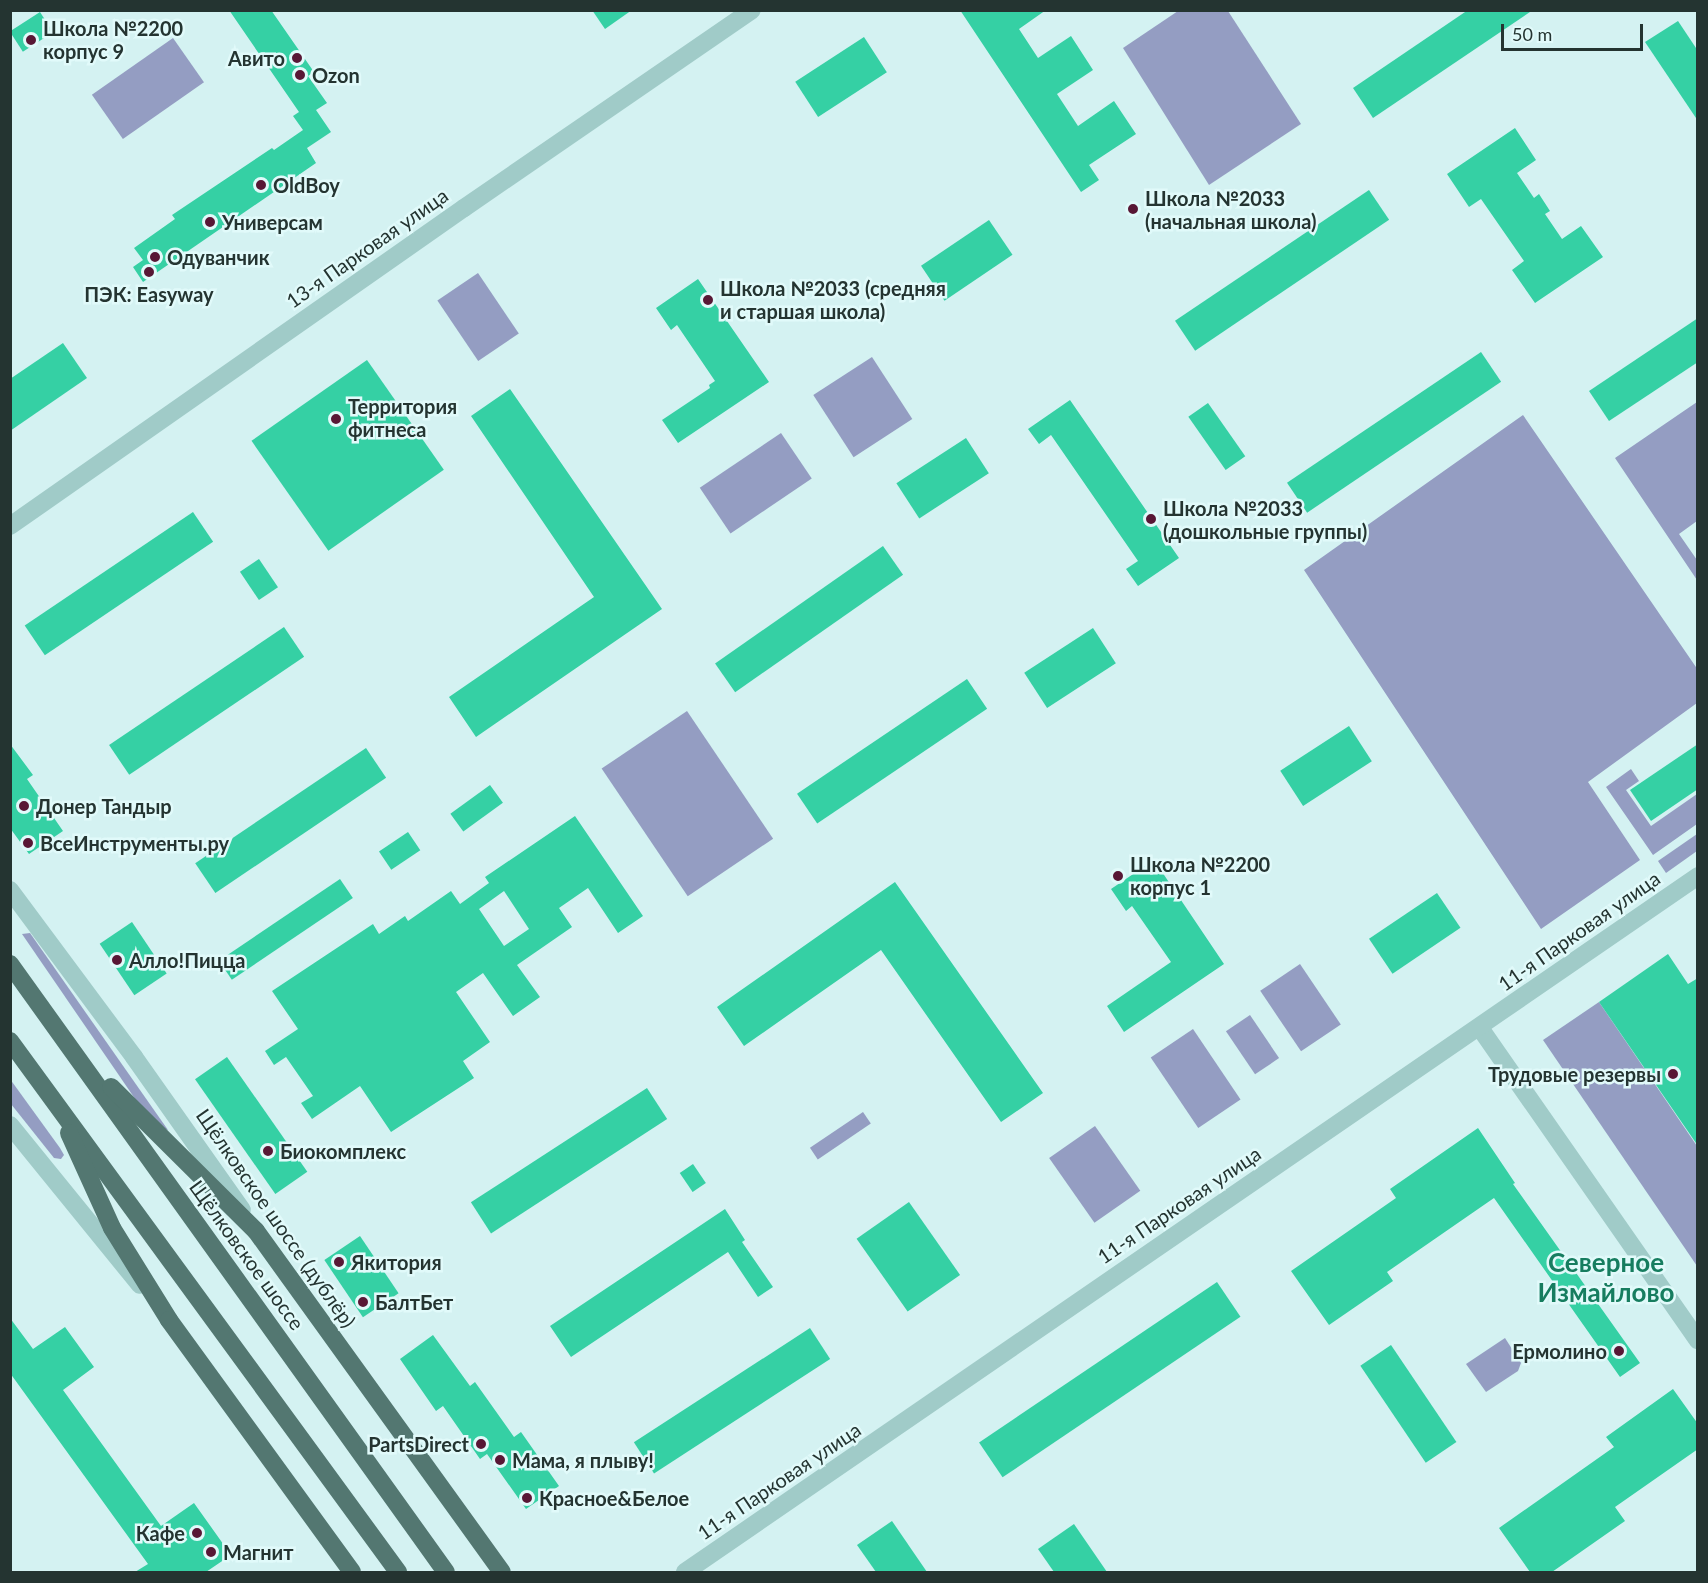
<!DOCTYPE html>
<meta charset="utf-8">
<style>
body{margin:0}
#map{position:relative;width:1708px;height:1583px;overflow:hidden;background:#d4f2f2;font-family:Lato,sans-serif}
div>[style]{position:absolute}
.green>*{inset:0;background:#949dc2;transform-origin:0 0}
.building>*{inset:0;background:#35d0a4;transform-origin:0 0}
.minor>*{height:18px;margin:-9px;padding:0 9px;transform-origin:9px;border-radius:9px;background:#a0cbc8}
.major>*{height:18px;margin:-9px;padding:0 9px;transform-origin:9px;border-radius:9px;background:#537771}
.dots>*{width:16px;height:16px;translate:-50% -50%;box-sizing:border-box;border:3px solid #e1fafa;border-radius:50%}
span{translate:-50% -50%;white-space:nowrap;text-align:center;line-height:1.15;-webkit-text-stroke:5px #e1fafa;paint-order:stroke}
.poi-label{font-size:20px;color:#243431;font-weight:700}
.left{translate:0 -50%;text-align:left}
.right{translate:-100% -50%;text-align:right}
.street-label{font-size:20px;color:#243431}
.district-label{font-size:26px;color:#167d5f;font-weight:700}
.frame{position:absolute;inset:0;border:12px solid #243431;pointer-events:none}
.scale{position:absolute;left:1501px;top:24px;width:142px;height:27px;box-sizing:border-box;border:3px solid #243431;border-top:0;padding-left:8px;font-size:18px;line-height:21px;white-space:nowrap;color:#243431;-webkit-text-stroke:4px #e1fafa;paint-order:stroke}
</style>
<div id="map">
<div class="green">
<div style="clip-path:polygon(1178px 11px,1228px 11px,1301px 124px,1209px 185px,1123px 48px)"></div>
<div style="left:173px;top:38px;width:54px;height:99px;rotate:55deg"></div>
<div style="left:478px;top:273px;width:73px;height:49px;rotate:56deg"></div>
<div style="left:872px;top:357px;width:74px;height:70px;rotate:57deg"></div>
<div style="clip-path:polygon(1697px 402px,1697px 521px,1679px 534px,1697px 560px,1697px 580px,1615px 458px)"></div>
<div style="clip-path:polygon(1523px 415px,1698px 670px,1697px 703px,1588px 782px,1640px 860px,1541px 929px,1304px 570px)"></div>
<div style="left:781px;top:433px;width:55px;height:98px;rotate:56deg"></div>
<div style="left:687px;top:711px;width:154px;height:103px;rotate:56deg"></div>
<div style="clip-path:polygon(1631px 769px,1639px 781px,1626px 790px,1651px 826px,1697px 794px,1697px 824px,1653px 855px,1606px 787px)"></div>
<div style="clip-path:polygon(1697px 834px,1697px 851px,1666px 873px,1658px 861px)"></div>
<div style="clip-path:polygon(30px 933px,168px 1130px,157px 1126px,140px 1106px,22px 934px)"></div>
<div style="left:1300px;top:964px;width:73px;height:48px;rotate:56deg"></div>
<div style="clip-path:polygon(1599px 1002px,1697px 1146px,1697px 1266px,1543px 1040px)"></div>
<div style="left:1250px;top:1015px;width:52px;height:29px;rotate:56deg"></div>
<div style="left:1193px;top:1029px;width:85px;height:51px;rotate:56deg"></div>
<div style="clip-path:polygon(10px 1079px,60px 1148px,64px 1155px,61px 1159px,54px 1158px,11px 1104px)"></div>
<div style="left:863px;top:1112px;width:14px;height:64px;rotate:56deg"></div>
<div style="left:1095px;top:1126px;width:79px;height:56px;rotate:55deg"></div>
<div style="clip-path:polygon(1505px 1338px,1521px 1363px,1518px 1371px,1486px 1392px,1466px 1364px)"></div>
</div>
<div class="building">
<div style="clip-path:polygon(229px 10px,271px 10px,314px 72px,308px 76px,327px 103px,316px 110px,331px 132px,307px 148px,316px 163px,143px 282px,133px 267px,143px 260px,134px 248px,175px 219px,172px 215px,272px 148px,274px 150px,303px 130px,293px 116px,299px 112px)"></div>
<div style="clip-path:polygon(592px 10px,632px 10px,605px 29px)"></div>
<div style="clip-path:polygon(960px 10px,1046px 10px,1019px 29px,1038px 58px,1071px 36px,1093px 70px,1057px 94px,1078px 126px,1114px 101px,1136px 134px,1089px 165px,1099px 180px,1081px 192px)"></div>
<div style="clip-path:polygon(1468px 10px,1533px 10px,1373px 118px,1353px 88px)"></div>
<div style="left:40px;top:12px;width:24px;height:36px;rotate:57deg"></div>
<div style="clip-path:polygon(1678px 21px,1698px 51px,1698px 121px,1645px 42px)"></div>
<div style="left:864px;top:37px;width:42px;height:82px;rotate:57deg"></div>
<div style="clip-path:polygon(1515px 128px,1536px 160px,1517px 173px,1534px 198px,1539px 194px,1550px 211px,1545px 214px,1562px 239px,1581px 226px,1603px 257px,1535px 303px,1512px 270px,1524px 261px,1481px 199px,1469px 207px,1447px 174px)"></div>
<div style="left:1369px;top:190px;width:36px;height:234px;rotate:56deg"></div>
<div style="left:989px;top:220px;width:42px;height:82px;rotate:56deg"></div>
<div style="clip-path:polygon(698px 279px,769px 382px,678px 443px,662px 420px,710px 388px,709px 385px,715px 381px,677px 325px,671px 330px,656px 308px)"></div>
<div style="clip-path:polygon(1698px 318px,1698px 362px,1609px 421px,1589px 391px)"></div>
<div style="clip-path:polygon(63px 343px,87px 378px,10px 431px,10px 379px)"></div>
<div style="left:1481px;top:352px;width:36px;height:234px;rotate:56deg"></div>
<div style="left:367px;top:360px;width:134px;height:141px;rotate:55deg"></div>
<div style="clip-path:polygon(510px 389px,662px 609px,476px 737px,449px 697px,594px 597px,471px 416px)"></div>
<div style="clip-path:polygon(1070px 400px,1179px 558px,1138px 586px,1126px 569px,1138px 561px,1051px 435px,1039px 444px,1028px 429px)"></div>
<div style="left:1208px;top:403px;width:65px;height:24px;rotate:55deg"></div>
<div style="left:966px;top:438px;width:42px;height:83px;rotate:57deg"></div>
<div style="left:193px;top:512px;width:36px;height:203px;rotate:56deg"></div>
<div style="left:883px;top:546px;width:35px;height:205px;rotate:55deg"></div>
<div style="left:259px;top:559px;width:34px;height:23px;rotate:56deg"></div>
<div style="left:284px;top:627px;width:36px;height:211px;rotate:56deg"></div>
<div style="left:1093px;top:628px;width:42px;height:82px;rotate:57deg"></div>
<div style="left:967px;top:679px;width:36px;height:205px;rotate:56deg"></div>
<div style="left:1349px;top:726px;width:42px;height:82px;rotate:57deg"></div>
<div style="clip-path:polygon(10px 744px,33px 775px,27px 779px,63px 831px,29px 854px,10px 828px)"></div>
<div style="clip-path:polygon(1698px 744px,1698px 789px,1651px 821px,1630px 790px)"></div>
<div style="left:366px;top:748px;width:36px;height:206px;rotate:56deg"></div>
<div style="left:490px;top:785px;width:22px;height:49px;rotate:54deg"></div>
<div style="clip-path:polygon(evenodd,575px 816px,643px 916px,618px 933px,588px 888px,559px 908px,572px 927px,517px 965px,540px 997px,513px 1016px,483px 973px,456px 992px,490px 1042px,463px 1061px,474px 1078px,391px 1132px,360px 1086px,312px 1119px,301px 1103px,313px 1096px,286px 1057px,274px 1065px,265px 1051px,298px 1029px,272px 991px,373px 924px,379px 934px,405px 916px,408px 921px,451px 891px,460px 904px,489px 883px,485px 877px,575px 816px,504px 891px,529px 929px,504px 946px,479px 909px,504px 891px)"></div>
<div style="left:408px;top:832px;width:22px;height:35px;rotate:56deg"></div>
<div style="clip-path:polygon(1154px 860px,1224px 964px,1124px 1032px,1107px 1006px,1171px 962px,1132px 906px,1126px 911px,1111px 889px)"></div>
<div style="left:340px;top:879px;width:23px;height:146px;rotate:56deg"></div>
<div style="clip-path:polygon(895px 882px,1043px 1093px,1001px 1122px,881px 950px,744px 1046px,717px 1007px)"></div>
<div style="left:1437px;top:893px;width:42px;height:82px;rotate:56deg"></div>
<div style="left:132px;top:922px;width:62px;height:39px;rotate:56deg"></div>
<div style="clip-path:polygon(1668px 954px,1688px 984px,1698px 978px,1698px 1146px,1599px 1002px)"></div>
<div style="left:227px;top:1057px;width:140px;height:39px;rotate:55deg"></div>
<div style="left:647px;top:1088px;width:37px;height:210px;rotate:57deg"></div>
<div style="clip-path:polygon(1478px 1128px,1515px 1183px,1513px 1184px,1640px 1363px,1620px 1377px,1494px 1198px,1387px 1272px,1393px 1281px,1329px 1325px,1291px 1271px,1396px 1198px,1390px 1189px)"></div>
<div style="left:693px;top:1164px;width:23px;height:16px;rotate:56deg"></div>
<div style="left:909px;top:1202px;width:89px;height:64px;rotate:55deg"></div>
<div style="clip-path:polygon(725px 1209px,745px 1240px,742px 1242px,773px 1287px,758px 1297px,728px 1252px,571px 1357px,550px 1326px)"></div>
<div style="left:360px;top:1236px;width:69px;height:43px;rotate:56deg"></div>
<div style="left:1217px;top:1282px;width:42px;height:287px;rotate:56deg"></div>
<div style="clip-path:polygon(10px 1318px,33px 1349px,65px 1327px,94px 1367px,63px 1390px,161px 1526px,194px 1503px,231px 1555px,206px 1572px,135px 1572px,148px 1564px,10px 1373px)"></div>
<div style="left:810px;top:1328px;width:37px;height:210px;rotate:57deg"></div>
<div style="clip-path:polygon(433px 1335px,470px 1386px,475px 1382px,514px 1437px,521px 1432px,559px 1486px,526px 1509px,487px 1454px,480px 1459px,443px 1406px,436px 1411px,400px 1359px)"></div>
<div style="left:1391px;top:1345px;width:117px;height:37px;rotate:56deg"></div>
<div style="clip-path:polygon(1673px 1389px,1698px 1424px,1698px 1449px,1615px 1507px,1625px 1521px,1552px 1572px,1530px 1572px,1499px 1528px,1614px 1447px,1606px 1437px)"></div>
<div style="clip-path:polygon(892px 1521px,927px 1572px,876px 1572px,857px 1545px)"></div>
<div style="clip-path:polygon(1074px 1524px,1107px 1572px,1054px 1572px,1038px 1549px)"></div>
</div>
<div class="minor">
<div style="left:10px;top:526px;width:554px;rotate:-35.01deg"></div>
<div style="left:464px;top:208px;width:349px;rotate:-34.5deg"></div>
<div style="left:10px;top:890px;width:208px;rotate:53.4deg"></div>
<div style="left:134px;top:1057px;width:187px;rotate:54.8deg"></div>
<div style="left:1480px;top:1028px;width:381px;rotate:55.1deg"></div>
<div style="left:10px;top:1125px;width:206px;rotate:50.9deg"></div>
<div style="left:685px;top:1572px;width:1229px;rotate:-34.49deg"></div>
</div>
<div class="major">
<div style="left:10px;top:964px;width:748px;rotate:54.36deg"></div>
<div style="left:10px;top:1041px;width:658px;rotate:53.84deg"></div>
<div style="left:111px;top:1087px;width:204px;rotate:44.8deg"></div>
<div style="left:256px;top:1231px;width:420px;rotate:54.2deg"></div>
<div style="left:69px;top:1133px;width:104px;rotate:65.6deg"></div>
<div style="left:112px;top:1228px;width:108px;rotate:58.2deg"></div>
<div style="left:169px;top:1320px;width:311px;rotate:54deg"></div>
</div>
<div class="dots">
<div style="left:31px;top:40px;background:#581735"></div>
<div style="left:297px;top:58px;background:#581735"></div>
<div style="left:300px;top:75px;background:#581735"></div>
<div style="left:261px;top:185px;background:#581735"></div>
<div style="left:1133px;top:209px;background:#581735"></div>
<div style="left:210px;top:222px;background:#581735"></div>
<div style="left:155px;top:257px;background:#581735"></div>
<div style="left:149px;top:272px;background:#581735"></div>
<div style="left:708px;top:300px;background:#581735"></div>
<div style="left:336px;top:419px;background:#581735"></div>
<div style="left:1151px;top:519px;background:#581735"></div>
<div style="left:24px;top:806px;background:#581735"></div>
<div style="left:28px;top:843px;background:#581735"></div>
<div style="left:1118px;top:876px;background:#581735"></div>
<div style="left:117px;top:960px;background:#581735"></div>
<div style="left:1673px;top:1074px;background:#581735"></div>
<div style="left:268px;top:1151px;background:#581735"></div>
<div style="left:339px;top:1262px;background:#581735"></div>
<div style="left:363px;top:1302px;background:#581735"></div>
<div style="left:1619px;top:1351px;background:#581735"></div>
<div style="left:481px;top:1444px;background:#581735"></div>
<div style="left:500px;top:1460px;background:#581735"></div>
<div style="left:527px;top:1498px;background:#581735"></div>
<div style="left:197px;top:1533px;background:#581735"></div>
<div style="left:211px;top:1552px;background:#581735"></div>
</div>
<div class="poi-label">
<span class="left" style="left:43px;top:40px">Школа №2200<br>корпус 9</span>
<span class="right" style="left:285px;top:58px">Авито</span>
<span class="left" style="left:312px;top:75px">Ozon</span>
<span class="left" style="left:273px;top:185px">OldBoy</span>
<span class="left" style="left:1145px;top:210px">Школа №2033<br>(начальная школа)</span>
<span class="left" style="left:222px;top:222px">Универсам</span>
<span class="left" style="left:167px;top:257px">Одуванчик</span>
<span class="left" style="left:720px;top:300px">Школа №2033 (средняя<br>и старшая школа)</span>
<span style="left:149px;top:294px">ПЭК: Easyway</span>
<span class="left" style="left:348px;top:418px">Территория<br>фитнеса</span>
<span class="left" style="left:1163px;top:520px">Школа №2033<br>(дошкольные группы)</span>
<span class="left" style="left:36px;top:806px">Донер Тандыр</span>
<span class="left" style="left:40px;top:843px">ВсеИнструменты.ру</span>
<span class="left" style="left:1130px;top:876px">Школа №2200<br>корпус 1</span>
<span class="left" style="left:129px;top:960px">Алло!Пицца</span>
<span class="right" style="left:1661px;top:1074px">Трудовые резервы</span>
<span class="left" style="left:280px;top:1151px">Биокомплекс</span>
<span class="left" style="left:351px;top:1262px">Якитория</span>
<span class="left" style="left:375px;top:1302px">БалтБет</span>
<span class="right" style="left:1607px;top:1351px">Ермолино</span>
<span class="right" style="left:469px;top:1444px">PartsDirect</span>
<span class="left" style="left:512px;top:1460px">Мама, я плыву!</span>
<span class="left" style="left:539px;top:1498px">Красное&amp;Белое</span>
<span class="right" style="left:185px;top:1533px">Кафе</span>
<span class="left" style="left:223px;top:1552px">Магнит</span>
</div>
<div class="street-label">
<span style="left:367px;top:248px;rotate:-35deg">13-я Парковая улица</span>
<span style="left:1579px;top:931px;rotate:-35deg">11-я Парковая улица</span>
<span style="left:1179px;top:1205px;rotate:-34deg">11-я Парковая улица</span>
<span style="left:276px;top:1218px;rotate:55deg">Щёлковское шоссе (дублёр)</span>
<span style="left:247px;top:1255px;rotate:54deg">Щёлковское шоссе</span>
<span style="left:779px;top:1481px;rotate:-34deg">11-я Парковая улица</span>
</div>
<div class="district-label">
<span style="left:1606px;top:1278px">Северное<br>Измайлово</span>
</div>
<div class="frame"></div>
<div class="scale">50 m</div>
</div>
